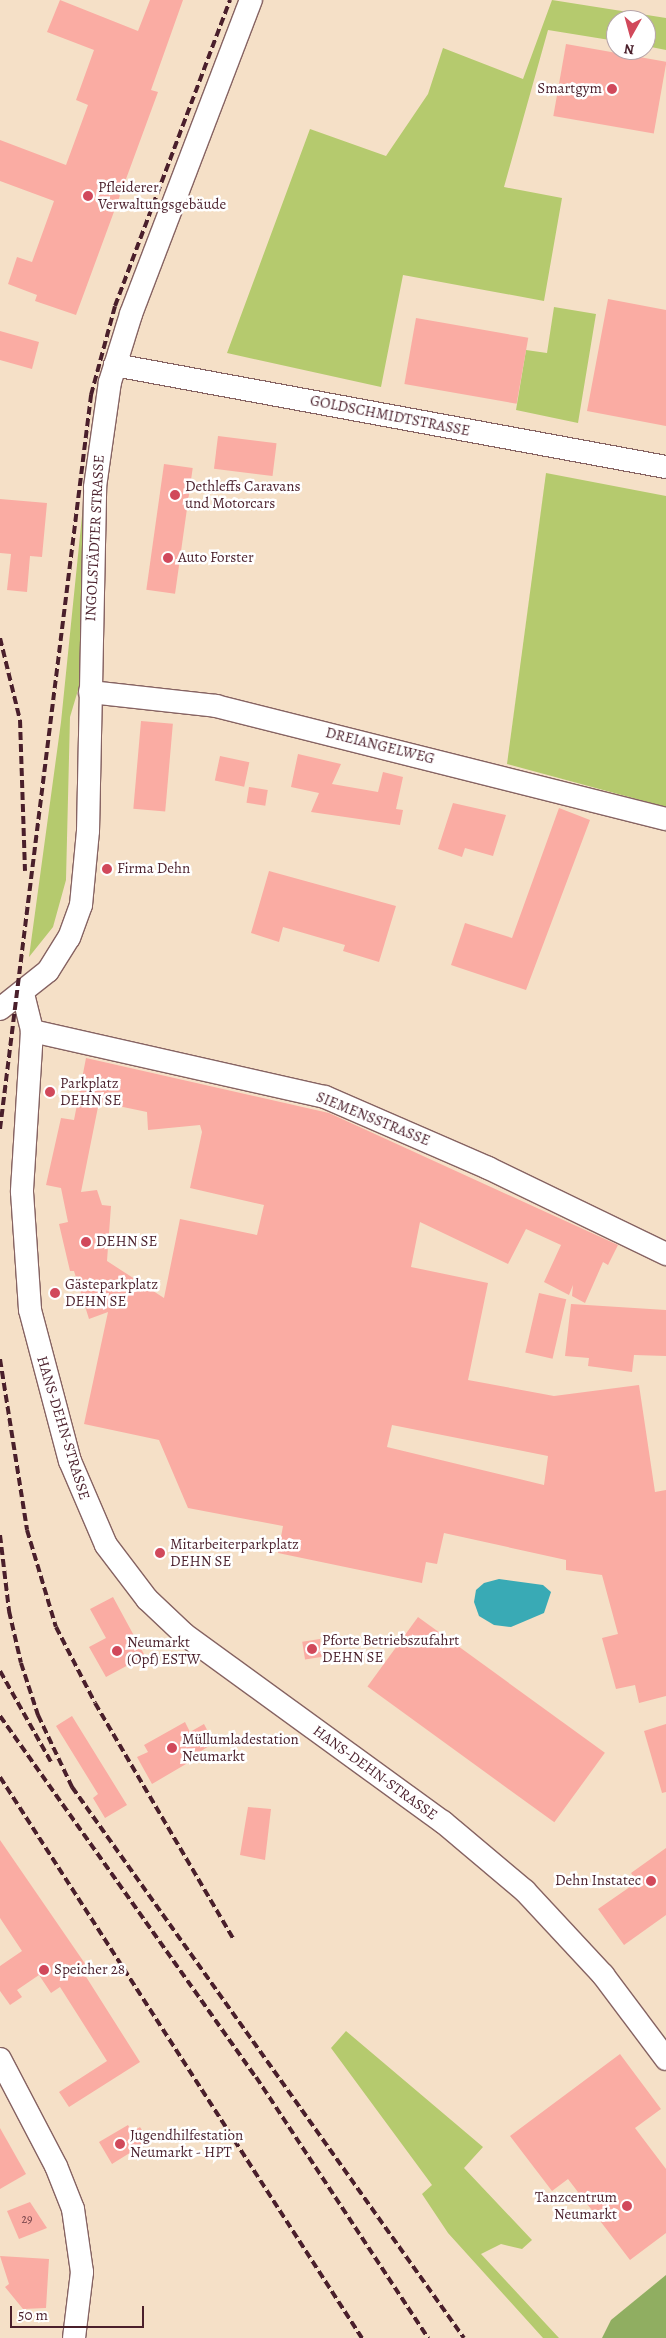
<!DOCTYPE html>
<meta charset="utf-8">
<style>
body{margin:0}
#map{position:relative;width:666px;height:2338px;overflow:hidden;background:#f5e0c7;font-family:Alegreya,serif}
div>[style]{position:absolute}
.green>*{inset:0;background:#b5ca6e}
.forest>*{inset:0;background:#90ae61}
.water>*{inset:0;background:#39aab5}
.building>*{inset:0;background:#faaca3;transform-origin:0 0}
.roads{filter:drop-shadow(1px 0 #866362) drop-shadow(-1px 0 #866362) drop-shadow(0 1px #866362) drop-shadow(0 -1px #866362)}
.minor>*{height:22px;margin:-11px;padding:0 11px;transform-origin:11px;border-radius:11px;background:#fff}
.rail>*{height:4px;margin-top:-2px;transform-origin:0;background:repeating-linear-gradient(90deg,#4a1f2b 0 8px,transparent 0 12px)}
.dots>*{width:14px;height:14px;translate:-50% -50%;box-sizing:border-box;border:2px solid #fff;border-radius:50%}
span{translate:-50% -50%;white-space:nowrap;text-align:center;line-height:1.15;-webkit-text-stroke:5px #fff;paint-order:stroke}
.number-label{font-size:12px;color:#764249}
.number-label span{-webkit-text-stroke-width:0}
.poi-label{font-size:15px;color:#4a1f2b}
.right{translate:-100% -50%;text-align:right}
.left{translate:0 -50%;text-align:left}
.street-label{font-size:15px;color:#4a1f2b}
.north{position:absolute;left:606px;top:10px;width:50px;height:50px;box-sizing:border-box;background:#fff;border:1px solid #b7a5aa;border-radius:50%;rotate:187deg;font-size:14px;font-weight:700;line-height:20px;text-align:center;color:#4a1f2b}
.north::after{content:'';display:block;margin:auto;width:18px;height:22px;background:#d1495b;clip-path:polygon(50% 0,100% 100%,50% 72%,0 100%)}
.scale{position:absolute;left:10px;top:2306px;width:134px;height:22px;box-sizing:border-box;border:2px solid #4a1f2b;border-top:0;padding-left:6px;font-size:15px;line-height:18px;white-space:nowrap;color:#4a1f2b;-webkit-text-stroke:4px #fff;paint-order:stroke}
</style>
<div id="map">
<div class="green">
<div style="clip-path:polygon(552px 0,666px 18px,666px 50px,646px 46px,646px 20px,616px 20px,616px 41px,548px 30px,504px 187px,562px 198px,544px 301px,403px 275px,381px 387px,227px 353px,310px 129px,386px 156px,428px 94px,443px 48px,523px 79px)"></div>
<div style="clip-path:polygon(554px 307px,596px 314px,578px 423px,516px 410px,526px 350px,547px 353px)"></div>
<div style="clip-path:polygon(546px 473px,666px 496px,666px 807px,507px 764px)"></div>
<div style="clip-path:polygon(83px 506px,81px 680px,70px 717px,66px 880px,53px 927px,29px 957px,61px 722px)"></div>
<div style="clip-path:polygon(346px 2031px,483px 2147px,464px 2168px,532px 2240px,522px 2249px,501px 2244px,481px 2254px,559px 2338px,543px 2338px,448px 2233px,422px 2194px,432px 2185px,331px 2048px)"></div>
</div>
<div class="forest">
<div style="clip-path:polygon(666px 2275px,666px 2338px,602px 2338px,611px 2320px)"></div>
</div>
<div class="water">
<div style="clip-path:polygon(499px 1579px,543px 1585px,551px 1592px,544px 1613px,511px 1627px,494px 1625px,479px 1616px,474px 1602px,476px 1590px,484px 1583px)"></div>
</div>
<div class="building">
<div style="clip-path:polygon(60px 0,138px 31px,150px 0,183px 0,151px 90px,158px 92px,76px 315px,35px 301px,37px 295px,8px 284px,17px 257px,32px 262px,54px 201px,0 181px,0 140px,66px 165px,88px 105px,76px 100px,94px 50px,47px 32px)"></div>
<div style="left:566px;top:44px;width:102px;height:73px;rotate:10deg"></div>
<div style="clip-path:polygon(608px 299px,666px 310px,666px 426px,587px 411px)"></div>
<div style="left:416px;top:318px;width:114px;height:67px;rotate:10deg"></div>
<div style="clip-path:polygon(0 331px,39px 342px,32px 369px,0 360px)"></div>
<div style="left:218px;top:436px;width:59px;height:33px;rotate:7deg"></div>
<div style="left:164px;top:464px;width:29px;height:127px;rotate:8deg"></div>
<div style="clip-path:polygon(0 499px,47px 503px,42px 557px,30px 556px,27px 592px,7px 590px,11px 554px,0 553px)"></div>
<div style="left:141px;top:721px;width:32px;height:88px;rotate:5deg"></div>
<div style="clip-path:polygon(298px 754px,341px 764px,332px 784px,378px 792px,383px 772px,403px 777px,396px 809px,403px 810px,400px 825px,311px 812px,319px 793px,291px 787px)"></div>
<div style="left:220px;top:756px;width:30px;height:25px;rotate:12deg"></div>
<div style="left:249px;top:787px;width:19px;height:16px;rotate:9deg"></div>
<div style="clip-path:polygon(453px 803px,506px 815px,493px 856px,465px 848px,462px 857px,438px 849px)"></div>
<div style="clip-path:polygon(559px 808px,590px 820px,526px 990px,451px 965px,465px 923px,512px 938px)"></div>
<div style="clip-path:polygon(269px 871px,396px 906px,379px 962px,343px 951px,345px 945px,283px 927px,279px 942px,251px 933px)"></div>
<div style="clip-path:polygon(evenodd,86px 1058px,329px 1113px,618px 1245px,608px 1265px,603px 1262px,585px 1303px,572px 1296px,573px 1285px,569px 1295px,544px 1282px,561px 1245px,526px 1229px,508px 1264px,420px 1222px,411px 1267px,488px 1283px,468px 1380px,554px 1396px,639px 1385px,655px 1492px,666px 1490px,666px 1696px,639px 1703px,635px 1685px,616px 1689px,602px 1638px,618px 1634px,602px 1575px,566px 1570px,566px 1560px,444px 1533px,437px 1564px,426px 1562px,422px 1583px,278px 1553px,283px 1526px,188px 1508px,159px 1440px,84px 1424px,108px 1312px,89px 1319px,74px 1271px,70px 1271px,59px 1224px,68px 1222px,61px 1188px,46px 1185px,61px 1118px,74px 1120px,86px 1058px,99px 1102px,147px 1112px,148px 1130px,200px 1125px,202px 1132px,190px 1188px,264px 1205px,257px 1235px,180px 1219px,164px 1298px,107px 1261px,111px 1206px,102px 1205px,97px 1190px,81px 1192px,99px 1102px,86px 1058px,392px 1425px,548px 1456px,544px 1485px,387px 1447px,392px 1425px)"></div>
<div style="left:539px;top:1293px;width:28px;height:61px;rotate:13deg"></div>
<div style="clip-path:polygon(571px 1304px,666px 1310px,666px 1356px,634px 1355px,632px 1372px,588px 1366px,589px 1358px,565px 1356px)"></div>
<div style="clip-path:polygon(113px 1597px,145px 1656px,106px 1677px,89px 1647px,106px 1638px,90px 1609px)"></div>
<div style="left:418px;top:1617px;width:231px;height:86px;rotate:36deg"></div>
<div style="left:320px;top:1639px;width:18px;height:18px;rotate:81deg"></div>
<div style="clip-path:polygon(72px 1716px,127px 1805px,105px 1818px,93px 1798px,98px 1794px,56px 1726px)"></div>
<div style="clip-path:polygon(185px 1722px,190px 1732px,204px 1724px,214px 1743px,201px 1751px,203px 1754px,152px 1784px,137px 1757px,148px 1752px,144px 1745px)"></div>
<div style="clip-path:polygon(666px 1724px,666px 1792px,662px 1793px,644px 1731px)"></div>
<div style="clip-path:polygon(248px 1807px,271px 1809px,265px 1860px,240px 1855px)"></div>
<div style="clip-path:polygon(0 1840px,88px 1968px,83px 1972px,140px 2062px,69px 2107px,59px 2092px,107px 2061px,60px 1987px,51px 1993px,39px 1975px,17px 1990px,22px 1997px,10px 2005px,0 1991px,0 1966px,22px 1951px,0 1918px)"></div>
<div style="clip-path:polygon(666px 1848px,666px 1915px,624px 1945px,598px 1909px,637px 1882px,631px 1873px)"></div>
<div style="clip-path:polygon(620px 2054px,661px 2109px,635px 2128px,666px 2169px,666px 2233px,630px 2260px,568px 2179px,552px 2191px,510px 2136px)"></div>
<div style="clip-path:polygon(128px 2125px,132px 2132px,140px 2127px,149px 2141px,112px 2164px,99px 2142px)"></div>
<div style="clip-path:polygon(0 2128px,26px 2174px,0 2189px)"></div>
<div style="clip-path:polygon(30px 2202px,47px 2228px,19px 2239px,7px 2211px)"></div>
<div style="clip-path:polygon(0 2256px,49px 2259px,46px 2308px,23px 2309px,5px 2287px,9px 2284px)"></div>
</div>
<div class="roads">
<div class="minor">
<div style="left:115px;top:365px;width:560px;rotate:10.49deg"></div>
<div style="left:90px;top:692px;width:127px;rotate:6.3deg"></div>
<div style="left:216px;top:706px;width:464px;rotate:14.1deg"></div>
<div style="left:23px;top:994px;width:38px;rotate:76deg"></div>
<div style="left:32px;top:1031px;width:161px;rotate:93.6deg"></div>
<div style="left:22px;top:1192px;width:118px;rotate:86.1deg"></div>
<div style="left:30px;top:1310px;width:156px;rotate:75.2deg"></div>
<div style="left:70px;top:1461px;width:91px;rotate:66.8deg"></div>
<div style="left:106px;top:1545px;width:68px;rotate:52.8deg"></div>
<div style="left:147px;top:1599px;width:51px;rotate:43.4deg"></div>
<div style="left:184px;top:1634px;width:320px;rotate:36deg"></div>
<div style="left:443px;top:1822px;width:107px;rotate:40.1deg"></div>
<div style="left:525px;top:1891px;width:115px;rotate:47.1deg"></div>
<div style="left:603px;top:1975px;width:105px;rotate:53.1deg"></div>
<div style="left:0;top:1009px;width:61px;rotate:-38.4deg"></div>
<div style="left:48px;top:971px;width:39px;rotate:-58deg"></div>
<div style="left:69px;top:938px;width:35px;rotate:-70deg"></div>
<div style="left:81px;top:905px;width:74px;rotate:-84.6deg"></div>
<div style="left:88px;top:831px;width:344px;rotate:-88.8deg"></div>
<div style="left:95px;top:487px;width:106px;rotate:-81.9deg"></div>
<div style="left:110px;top:382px;width:71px;rotate:-72.8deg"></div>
<div style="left:131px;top:314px;width:336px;rotate:-69.1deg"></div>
<div style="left:32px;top:1031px;width:300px;rotate:12.7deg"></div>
<div style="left:325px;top:1097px;width:178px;rotate:23.5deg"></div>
<div style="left:488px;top:1168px;width:198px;rotate:25.8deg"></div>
<div style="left:0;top:2059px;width:121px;rotate:62.4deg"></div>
<div style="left:56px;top:2166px;width:46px;rotate:68.4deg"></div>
<div style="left:73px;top:2209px;width:64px;rotate:81.9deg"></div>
<div style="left:82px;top:2272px;width:66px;rotate:96.9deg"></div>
</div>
</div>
<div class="rail">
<div style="left:0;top:638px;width:84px;rotate:76.3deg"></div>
<div style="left:20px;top:720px;width:151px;rotate:88.1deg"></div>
<div style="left:0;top:1129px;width:740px;rotate:-82.93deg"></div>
<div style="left:91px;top:395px;width:92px;rotate:-74.9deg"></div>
<div style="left:115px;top:306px;width:327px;rotate:-69.4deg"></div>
<div style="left:0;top:1359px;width:173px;rotate:81deg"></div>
<div style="left:27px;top:1530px;width:101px;rotate:73.4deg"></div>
<div style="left:56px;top:1627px;width:85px;rotate:62.8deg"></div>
<div style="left:95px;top:1703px;width:273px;rotate:59.6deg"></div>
<div style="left:0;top:1535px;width:77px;rotate:83.2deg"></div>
<div style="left:9px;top:1611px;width:53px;rotate:77deg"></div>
<div style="left:21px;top:1663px;width:55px;rotate:71.9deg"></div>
<div style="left:38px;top:1715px;width:80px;rotate:64.7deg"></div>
<div style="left:72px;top:1787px;width:676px;rotate:54.57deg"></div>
<div style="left:0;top:1671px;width:104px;rotate:60.7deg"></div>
<div style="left:0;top:1716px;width:443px;rotate:54.7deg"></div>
<div style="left:256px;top:2077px;width:313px;rotate:56.6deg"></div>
<div style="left:0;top:1777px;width:668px;rotate:57.17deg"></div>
</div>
<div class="dots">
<div style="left:612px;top:89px;background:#d1495b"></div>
<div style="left:88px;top:196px;background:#d1495b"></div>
<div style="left:175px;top:495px;background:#d1495b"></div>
<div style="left:168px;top:558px;background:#d1495b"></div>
<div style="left:107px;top:869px;background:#d1495b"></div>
<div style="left:50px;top:1092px;background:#d1495b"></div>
<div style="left:86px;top:1242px;background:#d1495b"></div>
<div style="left:55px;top:1293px;background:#d1495b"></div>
<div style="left:160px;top:1553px;background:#d1495b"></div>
<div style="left:312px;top:1649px;background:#d1495b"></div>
<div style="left:117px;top:1651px;background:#d1495b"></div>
<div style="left:172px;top:1748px;background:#d1495b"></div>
<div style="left:651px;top:1881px;background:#d1495b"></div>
<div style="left:44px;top:1970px;background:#d1495b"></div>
<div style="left:120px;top:2144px;background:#d1495b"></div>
<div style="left:627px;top:2206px;background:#d1495b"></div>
</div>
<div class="number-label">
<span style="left:27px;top:2220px">29</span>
</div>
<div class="poi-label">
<span class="right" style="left:602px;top:89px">Smartgym</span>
<span class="left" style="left:98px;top:196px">Pfleiderer<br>Verwaltungsgebäude</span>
<span class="left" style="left:185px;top:495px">Dethleffs Caravans<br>und Motorcars</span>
<span class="left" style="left:178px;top:558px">Auto Forster</span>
<span class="left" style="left:117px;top:869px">Firma Dehn</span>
<span class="left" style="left:60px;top:1092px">Parkplatz<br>DEHN SE</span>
<span class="left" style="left:96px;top:1242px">DEHN SE</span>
<span class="left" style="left:65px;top:1293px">Gästeparkplatz<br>DEHN SE</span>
<span class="left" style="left:170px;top:1553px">Mitarbeiterparkplatz<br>DEHN SE</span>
<span class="left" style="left:322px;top:1649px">Pforte Betriebszufahrt<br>DEHN SE</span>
<span class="left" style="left:127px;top:1651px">Neumarkt<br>(Opf) ESTW</span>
<span class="left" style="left:182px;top:1748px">Müllumladestation<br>Neumarkt</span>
<span class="right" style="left:641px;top:1881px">Dehn Instatec</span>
<span class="left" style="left:54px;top:1970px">Speicher 28</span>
<span class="left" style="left:130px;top:2144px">Jugendhilfestation<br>Neumarkt - HPT</span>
<span class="right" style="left:617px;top:2206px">Tanzcentrum<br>Neumarkt</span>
</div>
<div class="street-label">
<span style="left:390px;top:416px;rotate:11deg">GOLDSCHMIDTSTRASSE</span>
<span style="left:95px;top:538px;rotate:-87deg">INGOLSTÄDTER STRASSE</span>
<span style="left:380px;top:746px;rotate:14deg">DREIANGELWEG</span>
<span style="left:373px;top:1119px;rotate:22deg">SIEMENSSTRASSE</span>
<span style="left:63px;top:1428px;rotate:73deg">HANS-DEHN-STRASSE</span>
<span style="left:375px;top:1773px;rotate:36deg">HANS-DEHN-STRASSE</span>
</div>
<div class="north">N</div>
<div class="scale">50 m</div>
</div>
